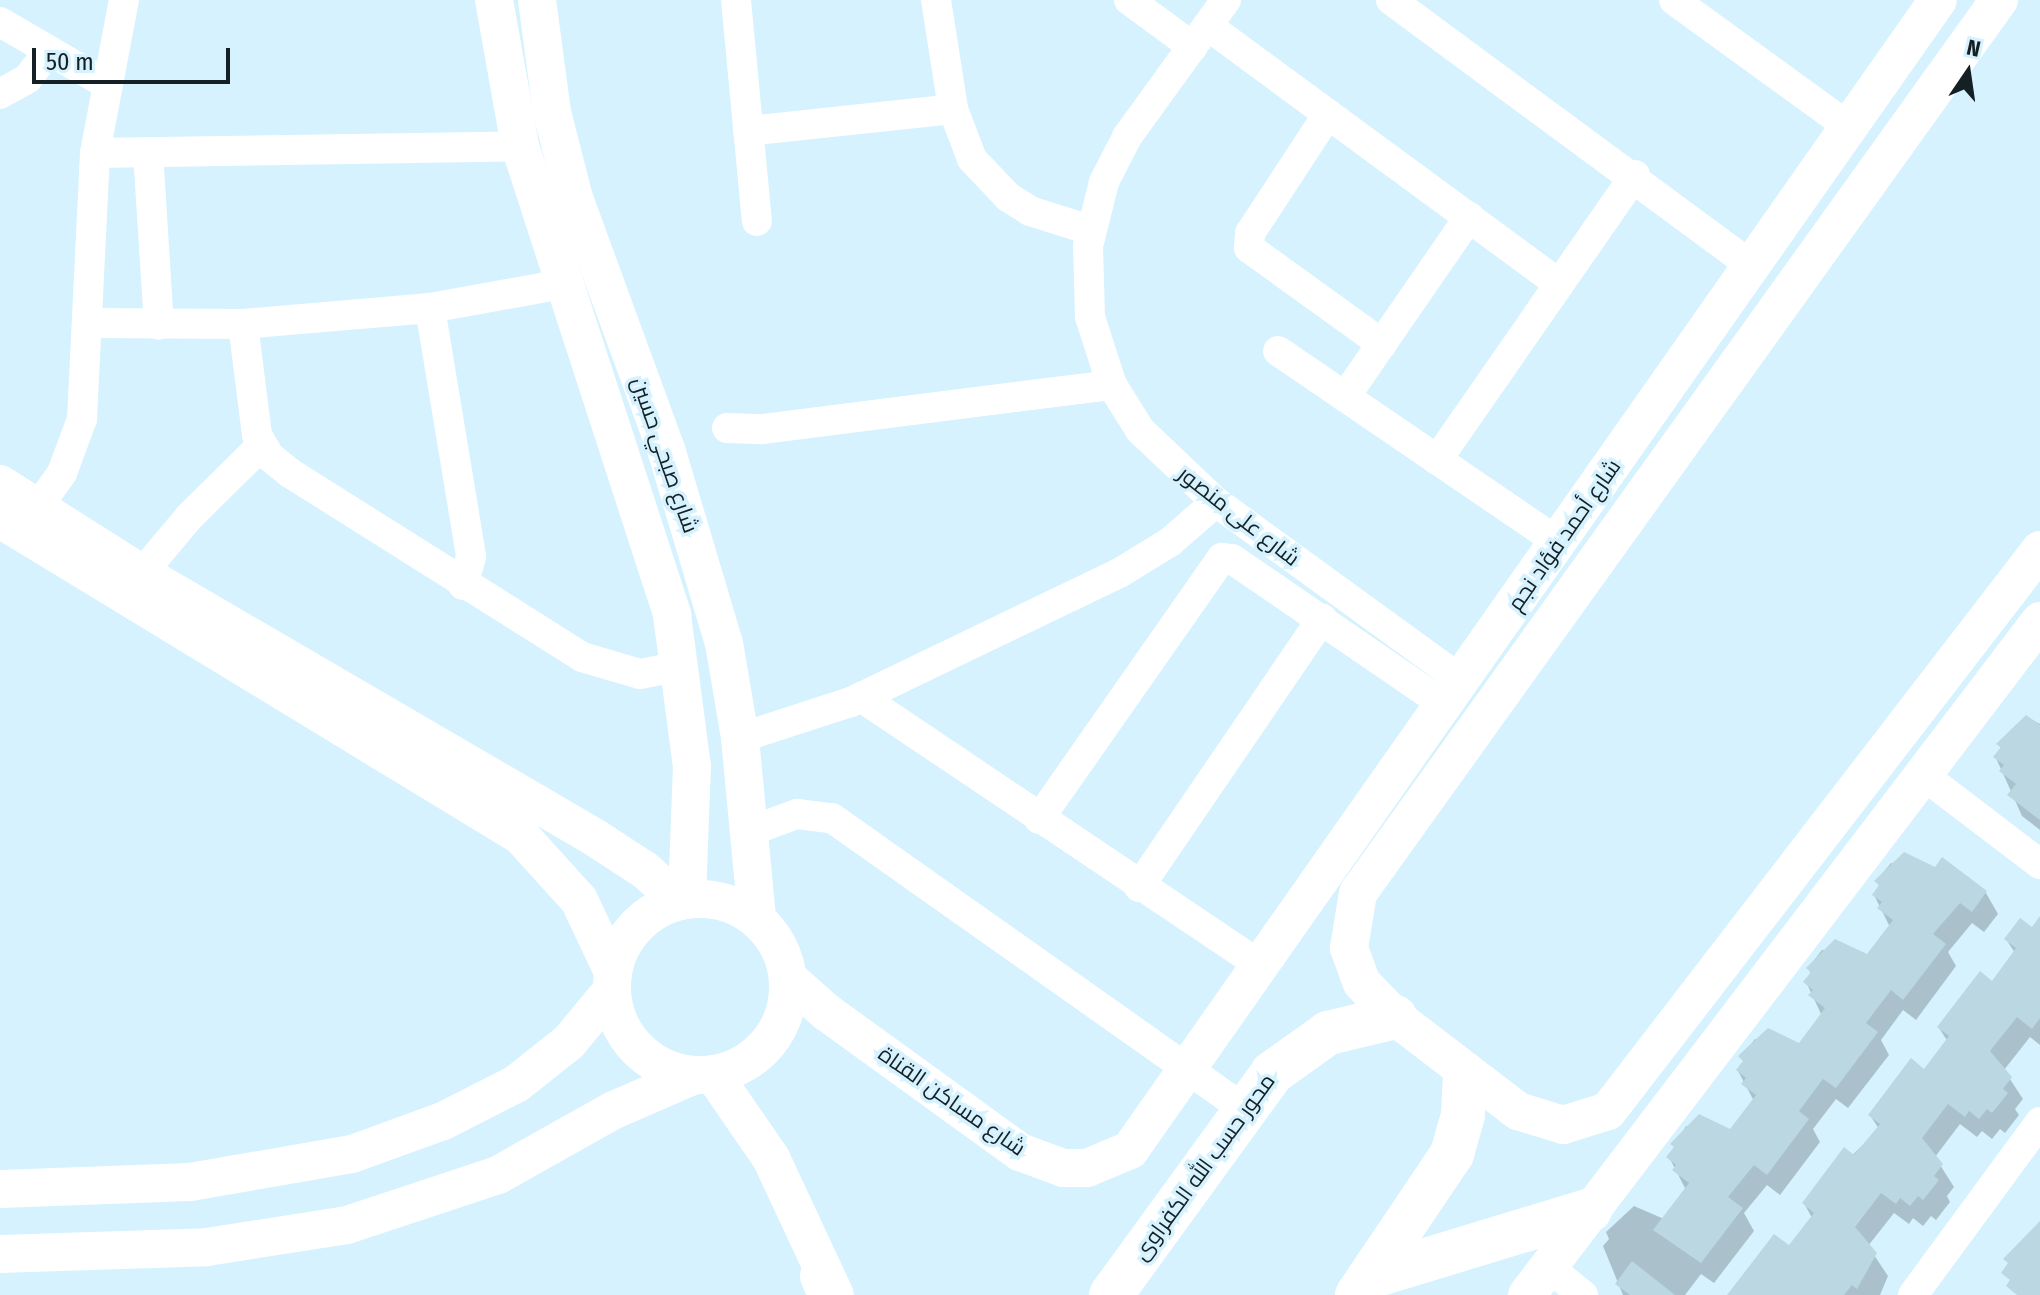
<!DOCTYPE html>
<meta charset="utf-8">
<style>
body{margin:0}
#map{position:relative;width:2040px;height:1295px;overflow:hidden;background:#d5f2fe;font-family:"Fira Sans Condensed",Cairo,sans-serif}
div>[style]{position:absolute}
.shadow>*{inset:0;background:#0003}
.building>*{inset:0;background:#bad7e2}
.minor>*{height:30px;margin:-15px;padding:0 15px;transform-origin:15px;border-radius:15px;background:#fff}
.tertiary>*{height:38px;margin:-19px;padding:0 19px;transform-origin:19px;border-radius:19px;background:#fff}
.tertiary>.ring{margin:-19px;padding:0;box-sizing:content-box;background:none;border:38px solid #fff;border-radius:50%}
.primary>*{height:44px;margin:-22px;padding:0 22px;transform-origin:22px;border-radius:22px;background:#fff}
span{translate:-50% -50%;white-space:nowrap;text-align:center;line-height:1.15;-webkit-text-stroke:7px #d5f2fe;paint-order:stroke}
.street-label{font-size:22px;color:#152024}
.north{position:absolute;left:1928px;top:32px;width:80px;height:80px;-webkit-text-stroke:6px #d5f2fe;paint-order:stroke;rotate:13deg;font-size:22px;font-weight:700;line-height:32px;text-align:center;color:#152024}
.north::after{content:'';display:block;margin:auto;width:28px;height:36px;background:#152024;clip-path:polygon(50% 0,100% 100%,50% 72%,0 100%)}
.scale{position:absolute;left:32px;top:48px;width:198px;height:36px;box-sizing:border-box;border:4px solid #152024;border-top:0;padding-left:10px;font-size:24px;line-height:28px;white-space:nowrap;color:#152024;-webkit-text-stroke:6px #d5f2fe;paint-order:stroke}
</style>
<div id="map">
<div class="shadow">
<div style="clip-path:polygon(2027px 717px,2040px 724px,2040px 830px,2022px 816px,1996px 758px,2002px 750px,1998px 744px)"></div>
<div style="clip-path:polygon(1891px 863px,1986px 893px,1998px 914px,1984px 932px,1972px 923px,1948px 952px,1956px 966px,1916px 1020px,1903px 1010px,1881px 1040px,1889px 1055px,1848px 1108px,1836px 1099px,1813px 1129px,1820px 1142px,1780px 1195px,1767px 1185px,1744px 1213px,1754px 1231px,1714px 1283px,1701px 1274px,1685px 1295px,1623px 1295px,1603px 1246px,1609px 1239px,1606px 1232px,1634px 1206px,1664px 1219px,1686px 1190px,1669px 1157px,1686px 1126px,1730px 1132px,1754px 1101px,1738px 1071px,1744px 1063px,1741px 1057px,1755px 1039px,1800px 1045px,1822px 1016px,1806px 982px,1811px 974px,1808px 968px,1822px 950px,1867px 957px,1890px 927px,1874px 895px,1880px 887px,1876px 881px)"></div>
<div style="clip-path:polygon(2040px 936px,2040px 1045px,2030px 1037px,2004px 1070px,2023px 1099px,2015px 1109px,2019px 1115px,2005px 1133px,2000px 1129px,1992px 1139px,1982px 1131px,1977px 1137px,1960px 1124px,1935px 1157px,1954px 1187px,1947px 1196px,1950px 1202px,1936px 1220px,1931px 1216px,1923px 1226px,1913px 1218px,1909px 1224px,1894px 1213px,1868px 1246px,1888px 1276px,1880px 1295px,1738px 1295px,1789px 1248px,1812px 1218px,1804px 1203px,1879px 1129px,1870px 1115px,1924px 1071px,1948px 1042px,1939px 1028px,1992px 984px,2015px 953px,2006px 939px)"></div>
</div>
<div class="building">
<div style="clip-path:polygon(2026px 715px,2040px 725px,2040px 820px,2007px 795px,2016px 784px,1999px 771px,2004px 765px,1993px 757px,2001px 747px,1996px 744px)"></div>
<div style="clip-path:polygon(1904px 852px,1935px 867px,1942px 857px,1987px 891px,1972px 912px,1960px 903px,1933px 934px,1946px 944px,1903px 1000px,1891px 990px,1866px 1023px,1878px 1032px,1836px 1088px,1823px 1079px,1799px 1111px,1809px 1119px,1767px 1175px,1754px 1165px,1728px 1197px,1743px 1208px,1701px 1263px,1653px 1230px,1689px 1183px,1672px 1170px,1676px 1165px,1666px 1157px,1674px 1147px,1670px 1144px,1699px 1114px,1730px 1129px,1756px 1095px,1741px 1084px,1746px 1078px,1736px 1070px,1743px 1061px,1738px 1056px,1768px 1028px,1799px 1043px,1825px 1008px,1808px 995px,1813px 990px,1803px 982px,1811px 972px,1806px 968px,1835px 939px,1867px 954px,1893px 920px,1877px 908px,1882px 902px,1872px 895px,1879px 885px,1874px 881px)"></div>
<div style="clip-path:polygon(2040px 916px,2040px 1018px,2032px 1029px,2017px 1017px,1990px 1051px,2012px 1077px,2003px 1089px,2008px 1093px,1992px 1113px,1987px 1109px,1979px 1119px,1969px 1111px,1965px 1117px,1948px 1104px,1922px 1138px,1943px 1164px,1934px 1176px,1939px 1180px,1923px 1200px,1918px 1196px,1910px 1206px,1900px 1198px,1896px 1204px,1881px 1193px,1855px 1227px,1877px 1253px,1857px 1289px,1852px 1285px,1844px 1295px,1727px 1295px,1774px 1234px,1789px 1245px,1814px 1213px,1802px 1203px,1844px 1147px,1854px 1155px,1880px 1124px,1868px 1115px,1911px 1058px,1924px 1069px,1949px 1036px,1937px 1027px,1980px 971px,1992px 981px,2016px 948px,2004px 939px,2020px 918px,2032px 927px)"></div>
<div style="clip-path:polygon(2040px 1221px,2040px 1295px,2017px 1295px,2006px 1286px,2010px 1280px,2001px 1273px,2008px 1263px,2003px 1259px)"></div>
<div style="clip-path:polygon(1632px 1261px,1675px 1295px,1630px 1295px,1615px 1284px)"></div>
</div>
<div class="minor">
<div style="left:736px;top:0;width:222px;rotate:84.6deg"></div>
<div style="left:936px;top:0;width:110px;rotate:81.1deg"></div>
<div style="left:953px;top:109px;width:53px;rotate:69.2deg"></div>
<div style="left:972px;top:159px;width:52px;rotate:46.5deg"></div>
<div style="left:1008px;top:197px;width:26px;rotate:32deg"></div>
<div style="left:1030px;top:211px;width:63px;rotate:17.6deg"></div>
<div style="left:1129px;top:0;width:79px;rotate:36.3deg"></div>
<div style="left:1226px;top:0;width:169px;rotate:125.9deg"></div>
<div style="left:1127px;top:137px;width:51px;rotate:117.1deg"></div>
<div style="left:1104px;top:182px;width:66px;rotate:104deg"></div>
<div style="left:1088px;top:246px;width:71px;rotate:88.4deg"></div>
<div style="left:1090px;top:317px;width:71px;rotate:72.1deg"></div>
<div style="left:1112px;top:385px;width:53px;rotate:58.1deg"></div>
<div style="left:1140px;top:430px;width:105px;rotate:43.5deg"></div>
<div style="left:1216px;top:502px;width:304px;rotate:36deg"></div>
<div style="left:1391px;top:0;width:448px;rotate:36.4deg"></div>
<div style="left:1674px;top:0;width:216px;rotate:36deg"></div>
<div style="left:0;top:22px;width:121px;rotate:30.2deg"></div>
<div style="left:1208px;top:26px;width:436px;rotate:36.3deg"></div>
<div style="left:0;top:94px;width:31px;rotate:-29deg"></div>
<div style="left:27px;top:79px;width:36px;rotate:-52deg"></div>
<div style="left:1328px;top:114px;width:142px;rotate:123.2deg"></div>
<div style="left:1250px;top:233px;width:15px;rotate:94deg"></div>
<div style="left:1249px;top:248px;width:164px;rotate:35.8deg"></div>
<div style="left:748px;top:131px;width:206px;rotate:-6.1deg"></div>
<div style="left:148px;top:152px;width:173px;rotate:86.4deg"></div>
<div style="left:95px;top:153px;width:425px;rotate:-0.9deg"></div>
<div style="left:430px;top:308px;width:252px;rotate:80.6deg"></div>
<div style="left:471px;top:557px;width:29px;rotate:106deg"></div>
<div style="left:90px;top:323px;width:153px;rotate:0.4deg"></div>
<div style="left:243px;top:324px;width:188px;rotate:-4.9deg"></div>
<div style="left:430px;top:308px;width:135px;rotate:-10.2deg"></div>
<div style="left:243px;top:324px;width:112px;rotate:82.8deg"></div>
<div style="left:257px;top:435px;width:24px;rotate:60deg"></div>
<div style="left:269px;top:456px;width:27px;rotate:39deg"></div>
<div style="left:290px;top:473px;width:345px;rotate:32.2deg"></div>
<div style="left:582px;top:657px;width:60px;rotate:16.3deg"></div>
<div style="left:640px;top:674px;width:42px;rotate:-11deg"></div>
<div style="left:1278px;top:351px;width:340px;rotate:34.3deg"></div>
<div style="left:1345px;top:397px;width:219px;rotate:-55.4deg"></div>
<div style="left:727px;top:428px;width:35px;rotate:2deg"></div>
<div style="left:762px;top:429px;width:353px;rotate:-7.2deg"></div>
<div style="left:1437px;top:460px;width:347px;rotate:-55.2deg"></div>
<div style="left:20px;top:520px;width:21px;rotate:-35deg"></div>
<div style="left:37px;top:508px;width:43px;rotate:-54.5deg"></div>
<div style="left:62px;top:473px;width:58px;rotate:-69.7deg"></div>
<div style="left:82px;top:419px;width:266px;rotate:-87.2deg"></div>
<div style="left:95px;top:153px;width:156px;rotate:-79.3deg"></div>
<div style="left:127px;top:591px;width:98px;rotate:-50deg"></div>
<div style="left:190px;top:516px;width:100px;rotate:-44.6deg"></div>
<div style="left:861px;top:697px;width:483px;rotate:33.9deg"></div>
<div style="left:740px;top:738px;width:117px;rotate:-18deg"></div>
<div style="left:851px;top:702px;width:300px;rotate:-25.7deg"></div>
<div style="left:1121px;top:572px;width:57px;rotate:-31.5deg"></div>
<div style="left:1170px;top:542px;width:61px;rotate:-41deg"></div>
<div style="left:1923px;top:775px;width:147px;rotate:37.3deg"></div>
<div style="left:1039px;top:819px;width:319px;rotate:-55deg"></div>
<div style="left:1222px;top:558px;width:10px;rotate:6deg"></div>
<div style="left:1232px;top:559px;width:258px;rotate:34.4deg"></div>
<div style="left:748px;top:832px;width:52px;rotate:-20.2deg"></div>
<div style="left:797px;top:814px;width:35px;rotate:7deg"></div>
<div style="left:832px;top:818px;width:504px;rotate:35.23deg"></div>
<div style="left:1139px;top:887px;width:325px;rotate:-55.7deg"></div>
<div style="left:1548px;top:1267px;width:45px;rotate:38.7deg"></div>
<div style="left:1913px;top:1295px;width:215px;rotate:-53.7deg"></div>
</div>
<div class="tertiary">
<div style="left:494px;top:0;width:148px;rotate:79.9deg"></div>
<div style="left:520px;top:146px;width:493px;rotate:72deg"></div>
<div style="left:672px;top:615px;width:152px;rotate:82.5deg"></div>
<div style="left:692px;top:766px;width:133px;rotate:92.2deg"></div>
<div style="left:537px;top:0;width:113px;rotate:82.4deg"></div>
<div style="left:552px;top:112px;width:89px;rotate:75.7deg"></div>
<div style="left:574px;top:198px;width:267px;rotate:69.9deg"></div>
<div style="left:666px;top:449px;width:202px;rotate:73.4deg"></div>
<div style="left:724px;top:643px;width:96px;rotate:80.4deg"></div>
<div style="left:740px;top:738px;width:182px;rotate:84.6deg"></div>
<div style="left:1999px;top:0;width:1099px;rotate:125.67deg"></div>
<div style="left:1358px;top:893px;width:56px;rotate:99.3deg"></div>
<div style="left:1349px;top:948px;width:37px;rotate:70deg"></div>
<div style="left:1362px;top:983px;width:47px;rotate:45.9deg"></div>
<div style="left:1395px;top:1017px;width:155px;rotate:37.4deg"></div>
<div style="left:1518px;top:1111px;width:47px;rotate:17.3deg"></div>
<div style="left:1563px;top:1125px;width:47px;rotate:-17.3deg"></div>
<div style="left:1608px;top:1111px;width:708px;rotate:-52.4deg"></div>
<div style="left:0;top:484px;width:167px;rotate:32.3deg"></div>
<div style="left:141px;top:573px;width:524px;rotate:30.23deg"></div>
<div style="left:594px;top:837px;width:62px;rotate:33.2deg"></div>
<div style="left:646px;top:871px;width:45px;rotate:42.3deg"></div>
<div style="left:0;top:519px;width:610px;rotate:31.32deg"></div>
<div style="left:521px;top:836px;width:86px;rotate:47.8deg"></div>
<div style="left:579px;top:900px;width:80px;rotate:64.7deg"></div>
<div class="ring" style="left:612px;top:899px;width:138px;height:138px"></div>
<div style="left:788px;top:978px;width:50px;rotate:41.7deg"></div>
<div style="left:825px;top:1011px;width:241px;rotate:35.9deg"></div>
<div style="left:1020px;top:1152px;width:46px;rotate:20.4deg"></div>
<div style="left:1063px;top:1168px;width:24px"></div>
<div style="left:1087px;top:1168px;width:47px;rotate:-22.7deg"></div>
<div style="left:1130px;top:1150px;width:1405px;rotate:-54.91deg"></div>
<div style="left:713px;top:1074px;width:102px;rotate:55.4deg"></div>
<div style="left:771px;top:1158px;width:151px;rotate:65deg"></div>
<div style="left:0;top:1189px;width:190px;rotate:-2.1deg"></div>
<div style="left:190px;top:1182px;width:164px;rotate:-9.8deg"></div>
<div style="left:352px;top:1154px;width:97px;rotate:-19.9deg"></div>
<div style="left:443px;top:1121px;width:82px;rotate:-26.9deg"></div>
<div style="left:516px;top:1084px;width:68px;rotate:-38.4deg"></div>
<div style="left:569px;top:1042px;width:67px;rotate:-50.4deg"></div>
<div style="left:0;top:1254px;width:207px;rotate:-1.9deg"></div>
<div style="left:207px;top:1247px;width:142px;rotate:-8.9deg"></div>
<div style="left:347px;top:1225px;width:159px;rotate:-18.3deg"></div>
<div style="left:498px;top:1175px;width:133px;rotate:-29.3deg"></div>
<div style="left:614px;top:1110px;width:88px;rotate:-23.4deg"></div>
<div style="left:1527px;top:1295px;width:847px;rotate:-52.72deg"></div>
</div>
<div class="primary">
<div style="left:822px;top:1276px;width:21px;rotate:67deg"></div>
<div style="left:1370px;top:1277px;width:230px;rotate:-16.9deg"></div>
<div style="left:1111px;top:1295px;width:274px;rotate:-54deg"></div>
<div style="left:1272px;top:1073px;width:69px;rotate:-35.5deg"></div>
<div style="left:1328px;top:1033px;width:69px;rotate:-13.4deg"></div>
<div style="left:1357px;top:1295px;width:170px;rotate:-56deg"></div>
<div style="left:1452px;top:1154px;width:41px;rotate:-74.2deg"></div>
<div style="left:1463px;top:1115px;width:41px;rotate:-87.2deg"></div>
</div>
<div class="street-label">
<span style="left:665px;top:455px;rotate:71deg">شارع صبحي حسين</span>
<span style="left:1239px;top:516px;rotate:38deg">شارع على منصور</span>
<span style="left:1564px;top:535px;rotate:-55deg">شارع أحمد فؤاد نجم</span>
<span style="left:952px;top:1101px;rotate:35deg">شارع مساكن القناة</span>
<span style="left:1204px;top:1167px;rotate:-54deg">محور حسب الله الكفراوى</span>
</div>
<div class="north">N</div>
<div class="scale">50 m</div>
</div>
